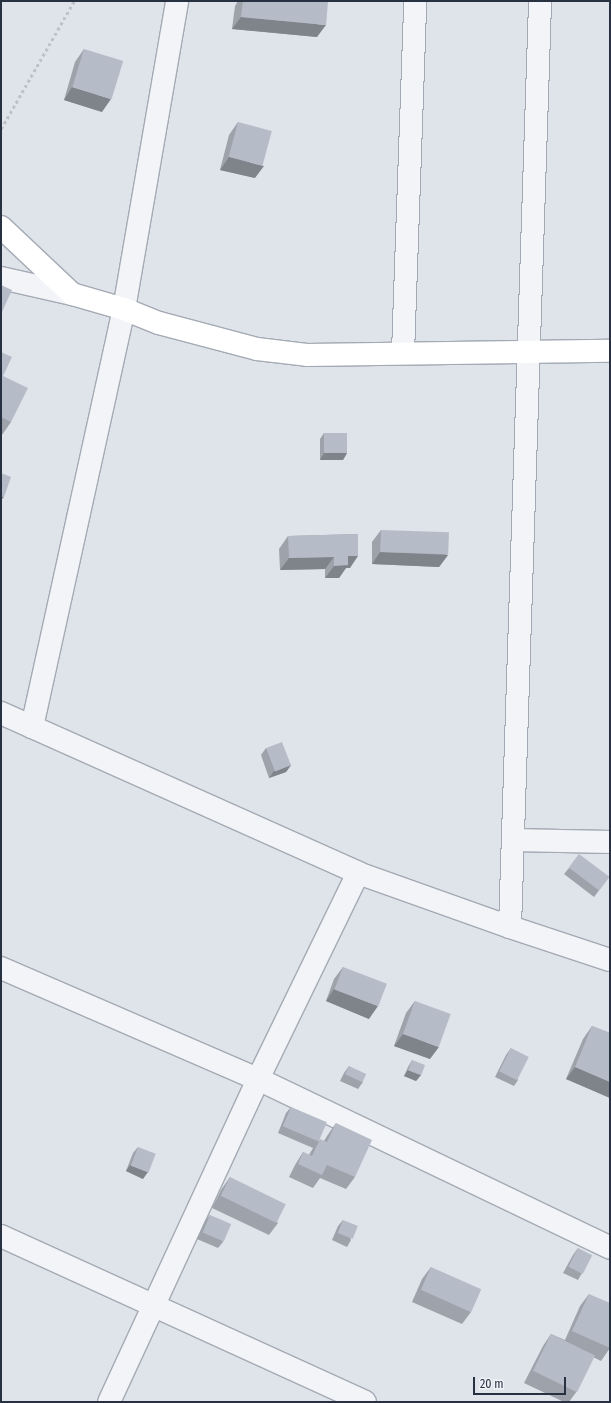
<!DOCTYPE html>
<style>
body{margin:0}
#map{position:relative;width:611px;height:1403px;overflow:hidden;background:#dfe3ea;font-family:"Fira Sans Condensed",sans-serif}
div>[style]{position:absolute}
.path>*{height:2.5px;margin-top:-1.25px;transform-origin:0;background:repeating-linear-gradient(90deg,#bdc1c9 0 3px,transparent 0 6px)}
.roads{filter:drop-shadow(1px 0 #a4aab4) drop-shadow(-1px 0 #a4aab4) drop-shadow(0 1px #a4aab4) drop-shadow(0 -1px #a4aab4)}
.street>*{height:22px;margin:-11px;padding:0 11px;transform-origin:11px;border-radius:11px;background:#f2f4f8}
.secondary>*{height:22px;margin:-11px;padding:0 11px;transform-origin:11px;border-radius:11px;background:#fff}
.wall>*{inset:0;background:#9da2ab}
.shaded-wall>*{inset:0;background:#7f848b}
.building>*{inset:0;background:#b6bcc7;transform-origin:0 0}
span{translate:-50% -50%;white-space:nowrap;text-align:center;line-height:1.15;-webkit-text-stroke:3px #eff2f7;paint-order:stroke}
.frame{position:absolute;inset:0;border:2px solid #273142;pointer-events:none}
.scale{position:absolute;left:473px;top:1377px;width:93px;height:18px;box-sizing:border-box;border:2px solid #273142;border-top:0;padding-left:5px;font-size:12px;line-height:14px;white-space:nowrap;color:#273142;-webkit-text-stroke:3px #eff2f7;paint-order:stroke}
</style>
<div id="map">
<div class="path">
<div style="left:1px;top:129px;width:147px;rotate:-60.3deg"></div>
</div>
<div class="roads">
<div class="street">
<div style="left:1px;top:278px;width:73px;rotate:12.7deg"></div>
<div style="left:403px;top:353px;width:352px;rotate:-88deg"></div>
<div style="left:1px;top:713px;width:391px;rotate:24.1deg"></div>
<div style="left:358px;top:873px;width:161px;rotate:19.6deg"></div>
<div style="left:510px;top:927px;width:105px;rotate:18.3deg"></div>
<div style="left:32px;top:727px;width:428px;rotate:-77.6deg"></div>
<div style="left:124px;top:309px;width:313px;rotate:-80.2deg"></div>
<div style="left:513px;top:840px;width:97px;rotate:1.2deg"></div>
<div style="left:510px;top:927px;width:926px;rotate:-88.14deg"></div>
<div style="left:1px;top:968px;width:280px;rotate:23.4deg"></div>
<div style="left:258px;top:1079px;width:390px;rotate:25.6deg"></div>
<div style="left:1px;top:1236px;width:400px;rotate:24.5deg"></div>
<div style="left:109px;top:1402px;width:356px;rotate:-65.2deg"></div>
<div style="left:258px;top:1079px;width:229px;rotate:-64.1deg"></div>
</div>
<div class="secondary">
<div style="left:1px;top:227px;width:98px;rotate:43.3deg"></div>
<div style="left:72px;top:294px;width:54px;rotate:16.1deg"></div>
<div style="left:124px;top:309px;width:38px;rotate:22deg"></div>
<div style="left:159px;top:323px;width:101px;rotate:14.9deg"></div>
<div style="left:257px;top:349px;width:50px;rotate:6.8deg"></div>
<div style="left:307px;top:355px;width:303px;rotate:-0.8deg"></div>
</div>
</div>
<div class="wall">
<div style="clip-path:polygon(238px 1px,319px 1px,317px 37px,232px 29px,235px 6px)"></div>
<div style="clip-path:polygon(84px 49px,102px 112px,64px 100px,75px 62px)"></div>
<div style="clip-path:polygon(238px 122px,255px 178px,220px 170px,229px 135px)"></div>
<div style="clip-path:polygon(1px 352px,3px 376px,11px 422px,2px 435px,1px 434px)"></div>
<div style="clip-path:polygon(324px 433px,347px 453px,343px 460px,320px 460px,320px 439px)"></div>
<div style="clip-path:polygon(381px 530px,448px 555px,439px 567px,372px 564px,372px 542px)"></div>
<div style="clip-path:polygon(358px 534px,350px 568px,346px 568px,339px 578px,325px 578px,325px 569px,280px 570px,279px 549px,288px 536px)"></div>
<div style="clip-path:polygon(266px 748px,291px 765px,286px 772px,269px 778px,261px 755px)"></div>
<div style="clip-path:polygon(569px 868px,609px 877px,594px 897px,564px 874px)"></div>
<div style="clip-path:polygon(343px 967px,369px 1019px,326px 1001px,334px 979px)"></div>
<div style="clip-path:polygon(415px 1001px,430px 1059px,394px 1046px,406px 1013px)"></div>
<div style="clip-path:polygon(592px 1026px,610px 1033px,610px 1098px,566px 1079px,583px 1039px)"></div>
<div style="clip-path:polygon(511px 1048px,518px 1080px,514px 1086px,495px 1077px,506px 1055px)"></div>
<div style="clip-path:polygon(412px 1060px,421px 1075px,416px 1081px,404px 1076px,408px 1067px)"></div>
<div style="clip-path:polygon(349px 1066px,363px 1082px,358px 1089px,340px 1081px,344px 1073px)"></div>
<div style="clip-path:polygon(291px 1107px,319px 1140px,324px 1141px,327px 1136px,336px 1123px,355px 1177px,346px 1189px,320px 1178px,313px 1188px,289px 1177px,295px 1165px,303px 1152px,309px 1155px,313px 1148px,278px 1133px,286px 1113px)"></div>
<div style="clip-path:polygon(138px 1147px,143px 1179px,126px 1171px,133px 1153px)"></div>
<div style="clip-path:polygon(230px 1177px,278px 1223px,269px 1235px,212px 1208px,221px 1190px)"></div>
<div style="clip-path:polygon(210px 1215px,223px 1242px,218px 1248px,197px 1239px,205px 1221px)"></div>
<div style="clip-path:polygon(343px 1220px,351px 1240px,347px 1247px,332px 1240px,338px 1226px)"></div>
<div style="clip-path:polygon(578px 1248px,582px 1273px,578px 1280px,563px 1273px,573px 1255px)"></div>
<div style="clip-path:polygon(431px 1267px,471px 1312px,462px 1324px,412px 1302px,422px 1279px)"></div>
<div style="clip-path:polygon(589px 1294px,610px 1348px,601px 1361px,593px 1357px,577px 1391px,569px 1402px,564px 1402px,524px 1383px,543px 1346px,551px 1334px,565px 1340px,580px 1306px)"></div>
</div>
<div class="shaded-wall">
<div style="clip-path:polygon(241px 17px,326px 25px,317px 37px,232px 29px)"></div>
<div style="clip-path:polygon(72px 87px,111px 99px,102px 112px,64px 100px)"></div>
<div style="clip-path:polygon(229px 157px,264px 166px,255px 178px,220px 170px)"></div>
<div style="clip-path:polygon(324px 453px,347px 453px,343px 460px,320px 460px)"></div>
<div style="clip-path:polygon(1px 496px,4px 497px,1px 500px)"></div>
<div style="clip-path:polygon(380px 552px,448px 555px,439px 567px,372px 564px)"></div>
<div style="clip-path:polygon(348px 556px,358px 556px,350px 568px,346px 568px,339px 578px,325px 578px,334px 566px)"></div>
<div style="clip-path:polygon(334px 557px,325px 569px,280px 570px,289px 558px)"></div>
<div style="clip-path:polygon(291px 765px,286px 772px,269px 778px,274px 771px)"></div>
<div style="clip-path:polygon(334px 989px,378px 1006px,369px 1019px,326px 1001px)"></div>
<div style="clip-path:polygon(403px 1034px,439px 1047px,430px 1059px,394px 1046px)"></div>
<div style="clip-path:polygon(575px 1067px,610px 1082px,610px 1098px,566px 1079px)"></div>
<div style="clip-path:polygon(408px 1070px,421px 1075px,416px 1081px,404px 1076px)"></div>
<div style="clip-path:polygon(130px 1165px,148px 1172px,143px 1179px,126px 1171px)"></div>
</div>
<div class="building">
<div style="clip-path:polygon(243px 1px,319px 1px,328px 2px,326px 25px,241px 17px)"></div>
<div style="left:84px;top:49px;width:41px;height:40px;rotate:17deg"></div>
<div style="left:238px;top:122px;width:35px;height:36px;rotate:15deg"></div>
<div style="clip-path:polygon(1px 285px,12px 290px,1px 314px)"></div>
<div style="clip-path:polygon(1px 352px,12px 357px,3px 376px,28px 388px,11px 422px,1px 417px)"></div>
<div style="left:324px;top:433px;width:23px;height:20px"></div>
<div style="clip-path:polygon(1px 473px,11px 477px,4px 497px,1px 496px)"></div>
<div style="left:381px;top:530px;width:68px;height:22px;rotate:2deg"></div>
<div style="clip-path:polygon(358px 534px,358px 556px,348px 556px,348px 565px,334px 566px,334px 557px,289px 558px,288px 536px)"></div>
<div style="left:282px;top:742px;width:25px;height:17px;rotate:69deg"></div>
<div style="left:579px;top:854px;width:38px;height:17px;rotate:37deg"></div>
<div style="left:343px;top:967px;width:47px;height:24px;rotate:21deg"></div>
<div style="left:415px;top:1001px;width:38px;height:35px;rotate:20deg"></div>
<div style="clip-path:polygon(592px 1026px,610px 1033px,610px 1082px,575px 1067px)"></div>
<div style="left:511px;top:1048px;width:20px;height:26px;rotate:27deg"></div>
<div style="left:412px;top:1060px;width:14px;height:11px;rotate:21deg"></div>
<div style="left:349px;top:1066px;width:19px;height:9px;rotate:25deg"></div>
<div style="left:291px;top:1107px;width:39px;height:21px;rotate:23deg"></div>
<div style="clip-path:polygon(336px 1123px,372px 1140px,355px 1177px,327px 1165px,322px 1175px,298px 1164px,303px 1152px,312px 1156px,320px 1139px,327px 1142px)"></div>
<div style="left:138px;top:1147px;width:19px;height:20px;rotate:21deg"></div>
<div style="left:230px;top:1177px;width:62px;height:21px;rotate:26deg"></div>
<div style="left:210px;top:1215px;width:23px;height:19px;rotate:23deg"></div>
<div style="left:343px;top:1220px;width:16px;height:14px;rotate:22deg"></div>
<div style="left:578px;top:1248px;width:16px;height:21px;rotate:27deg"></div>
<div style="left:431px;top:1267px;width:55px;height:25px;rotate:24deg"></div>
<div style="clip-path:polygon(589px 1294px,610px 1303px,610px 1348px,572px 1331px)"></div>
<div style="left:551px;top:1334px;width:49px;height:41px;rotate:26deg"></div>
</div>
<div class="frame"></div>
<div class="scale">20 m</div>
</div>
